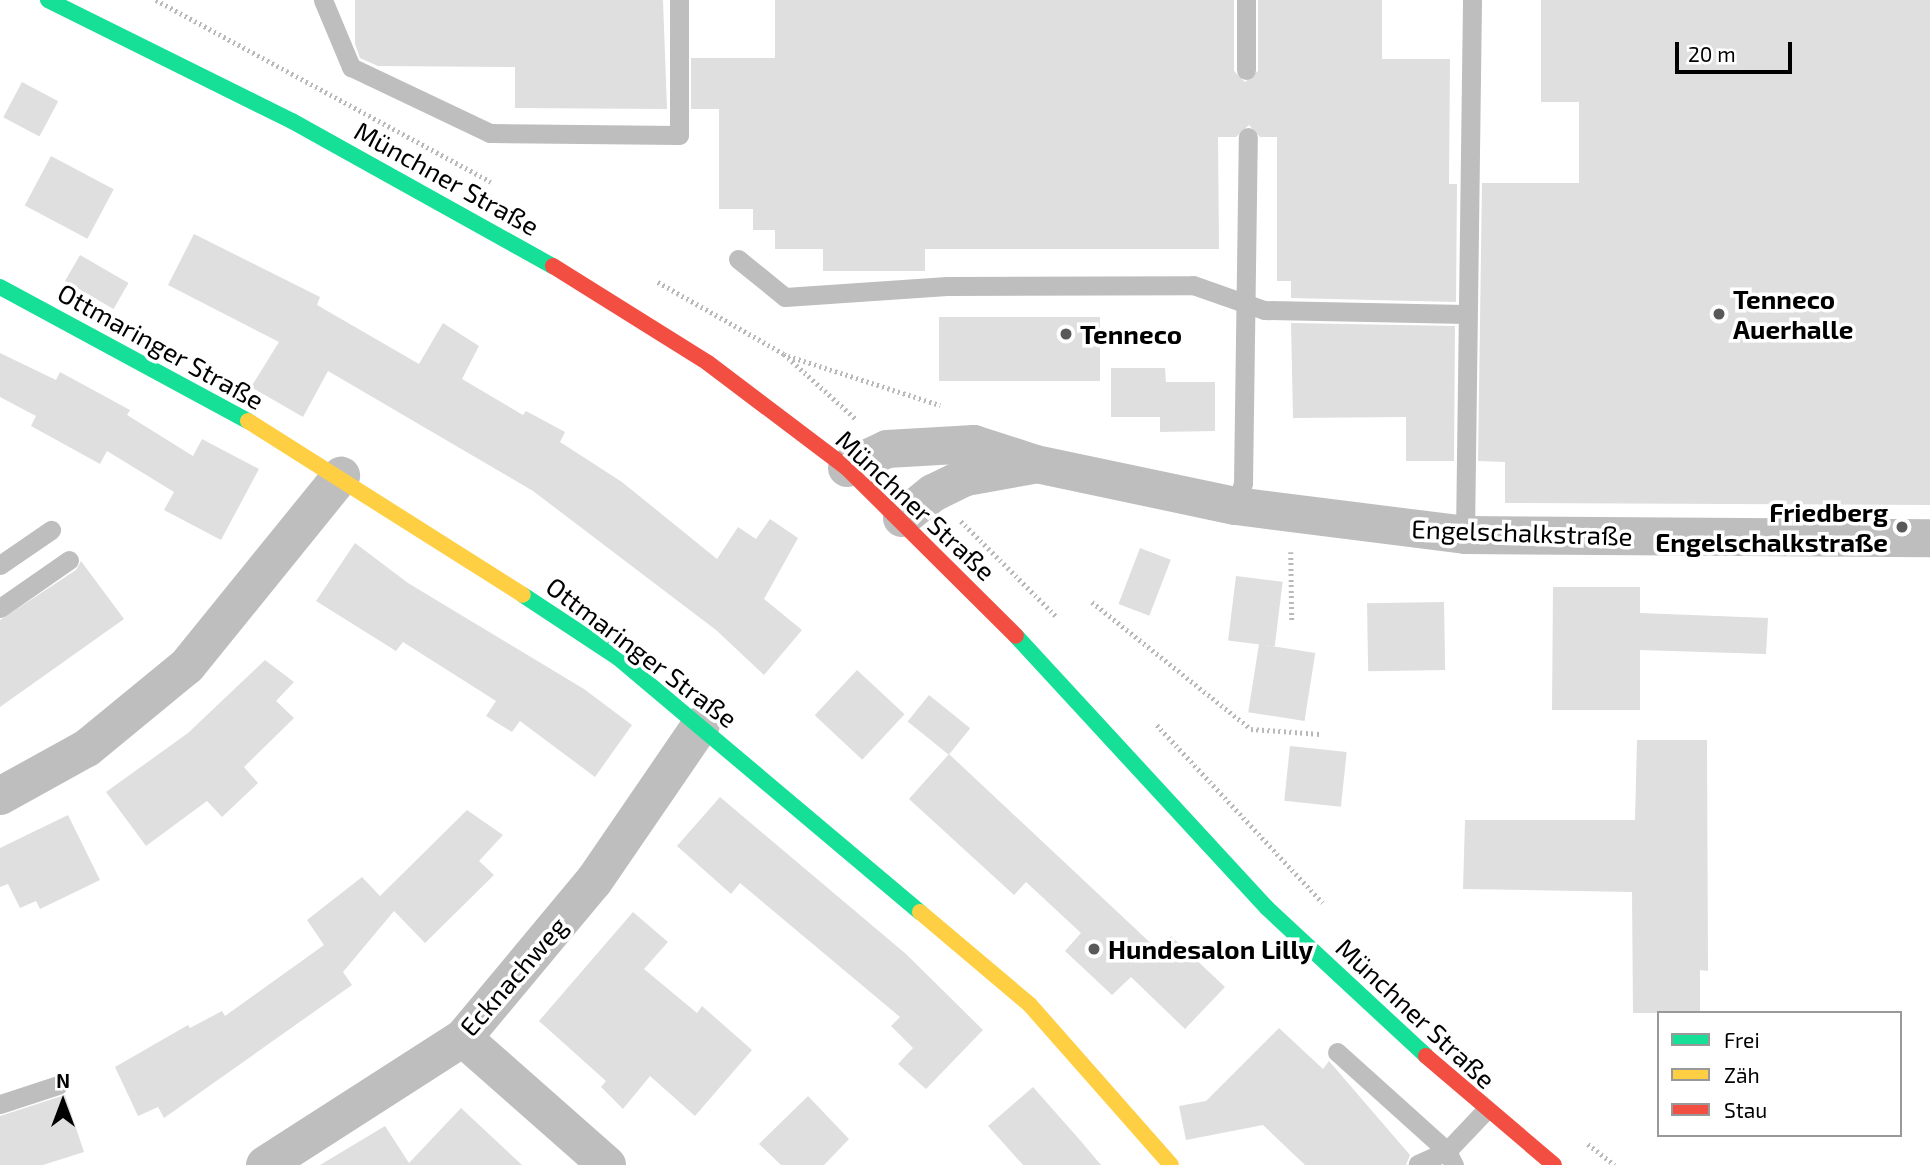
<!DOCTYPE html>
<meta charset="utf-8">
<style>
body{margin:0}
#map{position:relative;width:1930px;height:1165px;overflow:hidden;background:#fff;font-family:"Exo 2",sans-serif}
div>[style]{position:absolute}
.building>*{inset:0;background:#dfdfdf;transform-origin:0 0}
.path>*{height:4.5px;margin-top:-2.25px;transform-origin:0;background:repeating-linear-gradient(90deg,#b9b9b9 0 2px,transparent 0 5.5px)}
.lane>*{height:19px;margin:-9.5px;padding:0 9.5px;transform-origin:9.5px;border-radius:9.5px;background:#bebebe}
.street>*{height:38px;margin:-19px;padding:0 19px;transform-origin:19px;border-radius:19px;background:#bebebe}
.fast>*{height:16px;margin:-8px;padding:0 8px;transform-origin:8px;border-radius:8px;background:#16e098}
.slow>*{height:16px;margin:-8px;padding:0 8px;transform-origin:8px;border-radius:8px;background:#ffcf43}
.jam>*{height:16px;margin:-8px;padding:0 8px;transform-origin:8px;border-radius:8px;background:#f24e42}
.dots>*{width:19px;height:19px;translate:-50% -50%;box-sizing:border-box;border:4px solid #fff;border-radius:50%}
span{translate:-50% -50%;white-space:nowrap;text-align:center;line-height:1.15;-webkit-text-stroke:7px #fff;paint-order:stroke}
.street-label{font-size:26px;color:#000}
.poi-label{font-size:26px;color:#000;font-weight:700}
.left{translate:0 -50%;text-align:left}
.right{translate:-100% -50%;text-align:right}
.legend{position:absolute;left:1657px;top:1011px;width:245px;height:126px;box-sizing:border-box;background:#fff;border:2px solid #999;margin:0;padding:9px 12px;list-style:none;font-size:21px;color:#000}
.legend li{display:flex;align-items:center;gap:14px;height:35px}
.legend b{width:35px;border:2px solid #999}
.north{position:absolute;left:28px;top:1067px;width:70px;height:70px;-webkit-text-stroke:5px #fff;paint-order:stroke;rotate:0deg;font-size:19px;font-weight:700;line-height:28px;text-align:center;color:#000}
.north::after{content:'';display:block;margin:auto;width:24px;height:32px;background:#000;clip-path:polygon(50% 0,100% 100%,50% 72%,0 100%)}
.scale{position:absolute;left:1675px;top:42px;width:117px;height:32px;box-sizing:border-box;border:4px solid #000;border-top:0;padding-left:9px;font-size:21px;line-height:24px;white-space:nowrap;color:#000;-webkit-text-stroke:5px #fff;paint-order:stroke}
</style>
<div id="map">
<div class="building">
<div style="clip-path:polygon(355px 0,663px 0,667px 109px,515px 108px,515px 67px,378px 66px,360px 58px,355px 44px)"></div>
<div style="clip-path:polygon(775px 0,1234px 0,1234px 71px,1245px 82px,1258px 71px,1258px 0,1382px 0,1382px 59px,1450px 59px,1449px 184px,1457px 184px,1456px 302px,1291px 298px,1291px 281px,1277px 281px,1277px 137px,1260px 137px,1249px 125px,1236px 137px,1218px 137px,1219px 249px,925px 249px,925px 271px,823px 271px,823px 249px,775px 249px,775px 230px,753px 230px,753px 209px,719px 209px,719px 109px,691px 109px,691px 58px,775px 58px)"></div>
<div style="clip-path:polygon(1541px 0,1930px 0,1930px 505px,1505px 503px,1505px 462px,1478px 461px,1482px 183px,1579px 183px,1579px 102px,1541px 102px)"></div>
<div style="left:22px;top:82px;width:41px;height:40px;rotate:28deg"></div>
<div style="left:51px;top:156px;width:71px;height:56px;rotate:28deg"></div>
<div style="clip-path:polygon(194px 234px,320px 297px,317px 305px,419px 364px,443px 323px,479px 346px,462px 379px,523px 415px,526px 411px,565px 432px,560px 442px,622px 482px,717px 559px,738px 527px,756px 539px,770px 519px,798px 538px,764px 599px,802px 630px,764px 675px,716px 630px,533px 491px,328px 371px,303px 417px,251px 387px,279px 342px,168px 285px)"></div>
<div style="left:80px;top:255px;width:56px;height:30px;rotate:30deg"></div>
<div style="left:939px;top:317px;width:161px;height:64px"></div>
<div style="clip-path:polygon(1291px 323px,1455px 326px,1454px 461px,1406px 461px,1406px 417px,1293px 418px)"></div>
<div style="clip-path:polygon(0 353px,56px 380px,60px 372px,130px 410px,127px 415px,193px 456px,202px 439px,259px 469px,221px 540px,164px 510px,174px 492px,107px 451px,100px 464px,31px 426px,36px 416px,0 397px)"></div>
<div style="clip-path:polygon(1111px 368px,1165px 368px,1166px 382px,1215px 382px,1215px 431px,1160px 432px,1160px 417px,1111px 417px)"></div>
<div style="clip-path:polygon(355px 543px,408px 583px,584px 689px,632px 725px,595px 777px,520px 721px,512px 732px,486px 716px,496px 701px,403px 642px,396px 651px,316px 601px)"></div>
<div style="left:1140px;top:548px;width:33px;height:60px;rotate:21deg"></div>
<div style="clip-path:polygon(81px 561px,124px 619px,0 707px,0 620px,76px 570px)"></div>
<div style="left:1236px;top:576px;width:47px;height:65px;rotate:7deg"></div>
<div style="clip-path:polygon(1553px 587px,1640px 587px,1640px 613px,1768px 618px,1766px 654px,1640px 650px,1640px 710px,1552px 710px)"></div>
<div style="left:1444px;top:602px;width:68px;height:77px;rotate:89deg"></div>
<div style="left:1259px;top:644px;width:57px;height:69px;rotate:9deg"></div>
<div style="clip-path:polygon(265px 660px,294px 682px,276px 701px,294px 718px,244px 767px,258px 783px,222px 817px,207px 801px,146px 846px,106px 792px,188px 733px)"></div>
<div style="left:857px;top:670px;width:65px;height:62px;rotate:43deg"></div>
<div style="left:929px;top:695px;width:53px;height:34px;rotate:39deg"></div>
<div style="clip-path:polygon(1637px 740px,1707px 740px,1708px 971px,1700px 970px,1700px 1013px,1633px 1013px,1632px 892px,1463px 889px,1465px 820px,1635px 820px)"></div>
<div style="left:1290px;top:746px;width:57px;height:55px;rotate:6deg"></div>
<div style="clip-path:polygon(949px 754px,1158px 950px,1171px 936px,1225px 987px,1185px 1029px,1131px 977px,1112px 995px,1065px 951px,1081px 933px,1026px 882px,1014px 895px,909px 799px)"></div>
<div style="clip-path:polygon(720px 797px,906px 954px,983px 1030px,926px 1089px,898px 1064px,913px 1048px,891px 1026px,900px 1017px,740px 883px,731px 894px,677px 846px)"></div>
<div style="clip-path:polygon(467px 810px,503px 835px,479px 861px,494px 875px,425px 943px,394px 911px,343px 972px,352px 985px,164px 1118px,158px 1107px,138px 1116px,115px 1067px,188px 1025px,190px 1028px,222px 1011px,225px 1016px,324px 945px,307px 920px,362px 877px,380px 896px)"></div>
<div style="clip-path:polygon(68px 815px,100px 880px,40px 909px,36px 901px,20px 908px,8px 884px,0 887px,0 848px)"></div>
<div style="clip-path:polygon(633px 912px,668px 942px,644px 969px,697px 1013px,702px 1006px,752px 1050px,695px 1116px,650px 1076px,623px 1109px,601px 1087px,606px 1081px,539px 1021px)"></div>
<div style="clip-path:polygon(1279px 1028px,1323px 1069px,1329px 1061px,1410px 1155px,1406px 1165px,1305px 1165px,1263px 1125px,1186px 1140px,1179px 1106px,1206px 1101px)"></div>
<div style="clip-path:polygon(1033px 1087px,1079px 1139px,1101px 1165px,1023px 1165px,988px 1126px)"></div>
<div style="clip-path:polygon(65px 1095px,84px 1152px,43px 1165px,0 1165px,0 1116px)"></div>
<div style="clip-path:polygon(808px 1096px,849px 1139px,824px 1165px,781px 1165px,759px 1144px)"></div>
<div style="clip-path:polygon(461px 1108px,522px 1165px,320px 1165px,385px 1126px,409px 1163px)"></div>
</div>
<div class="path">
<div style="left:156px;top:0;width:381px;rotate:28.5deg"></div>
<div style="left:658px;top:282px;width:145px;rotate:29.7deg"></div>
<div style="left:784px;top:354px;width:98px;rotate:42.1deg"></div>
<div style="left:788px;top:356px;width:160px;rotate:17.9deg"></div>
<div style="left:961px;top:521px;width:134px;rotate:45deg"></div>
<div style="left:1291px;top:552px;width:68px;rotate:89.2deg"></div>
<div style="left:1092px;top:602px;width:203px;rotate:38.6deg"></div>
<div style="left:1251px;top:729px;width:69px;rotate:4.1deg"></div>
<div style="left:1157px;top:725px;width:243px;rotate:47deg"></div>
<div style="left:1588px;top:1144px;width:34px;rotate:38deg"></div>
</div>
<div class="lane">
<div style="left:323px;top:0;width:73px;rotate:67.3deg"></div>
<div style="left:351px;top:67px;width:154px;rotate:25.4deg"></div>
<div style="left:490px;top:133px;width:189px;rotate:0.6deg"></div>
<div style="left:679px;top:135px;width:135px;rotate:-90deg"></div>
<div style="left:1246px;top:0;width:70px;rotate:90deg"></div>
<div style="left:738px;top:259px;width:60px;rotate:39deg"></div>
<div style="left:785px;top:297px;width:162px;rotate:-3.9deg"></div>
<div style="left:947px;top:286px;width:246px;rotate:-0.2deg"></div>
<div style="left:1193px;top:285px;width:75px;rotate:19.4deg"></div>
<div style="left:1264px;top:310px;width:202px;rotate:1.1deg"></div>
<div style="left:1236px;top:506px;width:24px;rotate:-73deg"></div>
<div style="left:1243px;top:483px;width:346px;rotate:-89.2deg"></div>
<div style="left:1465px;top:535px;width:535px;rotate:-89.25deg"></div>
<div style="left:0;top:565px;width:62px;rotate:-34.5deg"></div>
<div style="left:0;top:608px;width:84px;rotate:-34.8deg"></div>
<div style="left:1337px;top:1052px;width:148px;rotate:42deg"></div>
<div style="left:1447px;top:1151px;width:32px;rotate:156deg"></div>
<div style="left:0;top:1104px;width:61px;rotate:-18.1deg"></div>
<div style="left:1454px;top:1165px;width:16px;rotate:-117deg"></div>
<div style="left:1447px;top:1151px;width:55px;rotate:-46.5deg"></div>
</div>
<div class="street">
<div style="left:847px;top:468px;width:44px;rotate:-25.4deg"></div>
<div style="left:887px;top:449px;width:87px;rotate:-3.3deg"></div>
<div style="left:974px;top:444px;width:65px;rotate:17.9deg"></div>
<div style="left:1036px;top:464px;width:204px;rotate:11.9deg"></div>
<div style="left:1236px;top:506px;width:231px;rotate:7.2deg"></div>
<div style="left:1465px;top:535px;width:465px;rotate:0.4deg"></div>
<div style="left:902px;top:518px;width:40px;rotate:-39deg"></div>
<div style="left:933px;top:493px;width:37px;rotate:-26deg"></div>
<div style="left:966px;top:477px;width:68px;rotate:-10.2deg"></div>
<div style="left:0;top:796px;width:99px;rotate:-28.9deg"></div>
<div style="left:87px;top:748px;width:129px;rotate:-39.4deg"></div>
<div style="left:187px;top:666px;width:245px;rotate:-51deg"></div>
<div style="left:463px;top:1038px;width:192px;rotate:41.4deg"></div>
<div style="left:265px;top:1165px;width:235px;rotate:-32.7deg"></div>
<div style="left:463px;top:1038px;width:204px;rotate:-50.2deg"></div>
<div style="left:594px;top:881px;width:189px;rotate:-55.6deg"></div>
</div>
<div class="fast">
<div style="left:48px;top:0;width:272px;rotate:26.4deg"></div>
<div style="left:292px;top:121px;width:299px;rotate:29.1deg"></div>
<div style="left:0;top:287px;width:282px;rotate:28.4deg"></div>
<div style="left:523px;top:595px;width:113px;rotate:33.4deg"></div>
<div style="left:617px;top:657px;width:396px;rotate:40.1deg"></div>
<div style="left:1016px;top:636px;width:370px;rotate:47.3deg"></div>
<div style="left:1267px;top:908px;width:217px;rotate:42.9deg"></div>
</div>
<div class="slow">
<div style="left:248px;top:421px;width:325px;rotate:32.3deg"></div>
<div style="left:920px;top:912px;width:144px;rotate:40.2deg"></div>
<div style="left:1030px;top:1005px;width:213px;rotate:48.6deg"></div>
</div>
<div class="jam">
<div style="left:553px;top:266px;width:183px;rotate:32deg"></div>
<div style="left:708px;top:363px;width:174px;rotate:37.1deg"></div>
<div style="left:847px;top:468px;width:238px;rotate:44.8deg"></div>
<div style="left:1426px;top:1056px;width:168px;rotate:40.4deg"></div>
</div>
<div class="dots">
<div style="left:1719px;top:314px;background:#595959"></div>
<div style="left:1066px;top:334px;background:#595959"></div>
<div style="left:1902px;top:527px;background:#595959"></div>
<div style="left:1094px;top:949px;background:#595959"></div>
</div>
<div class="street-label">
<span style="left:447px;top:178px;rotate:29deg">Münchner Straße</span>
<span style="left:161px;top:346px;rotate:29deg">Ottmaringer Straße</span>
<span style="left:916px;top:505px;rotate:43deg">Münchner Straße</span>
<span style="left:1522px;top:532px;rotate:2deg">Engelschalkstraße</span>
<span style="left:642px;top:652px;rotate:37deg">Ottmaringer Straße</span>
<span style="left:513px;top:976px;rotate:-49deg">Ecknachweg</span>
<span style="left:1416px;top:1013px;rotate:43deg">Münchner Straße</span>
</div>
<div class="poi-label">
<span class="left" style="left:1733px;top:314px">Tenneco<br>Auerhalle</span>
<span class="left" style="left:1080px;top:334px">Tenneco</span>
<span class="right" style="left:1888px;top:527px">Friedberg<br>Engelschalkstraße</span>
<span class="left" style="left:1108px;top:949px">Hundesalon Lilly</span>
</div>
<ul class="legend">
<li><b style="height:9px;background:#16e098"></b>Frei</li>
<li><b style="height:9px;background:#ffcf43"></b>Zäh</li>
<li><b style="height:9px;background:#f24e42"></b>Stau</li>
</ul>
<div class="north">N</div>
<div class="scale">20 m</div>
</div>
